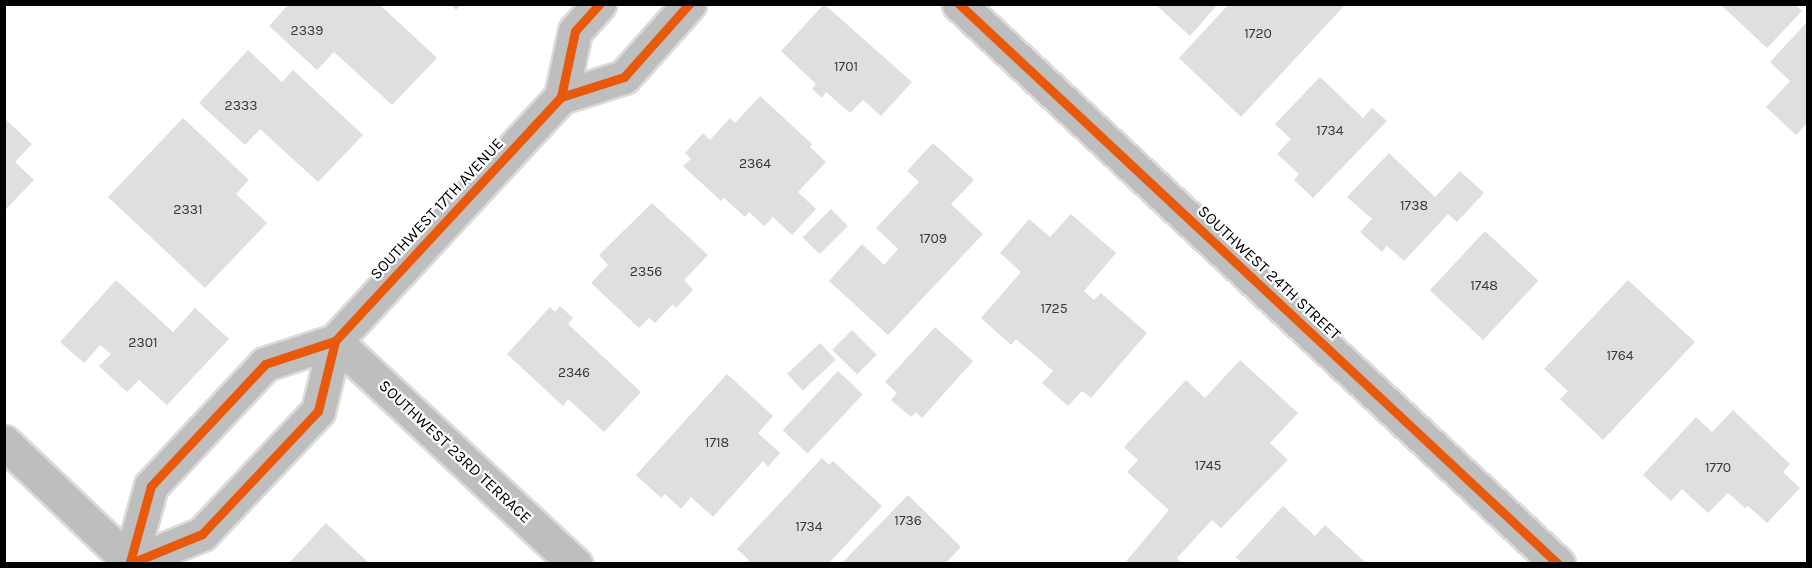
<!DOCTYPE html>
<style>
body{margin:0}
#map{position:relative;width:1812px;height:568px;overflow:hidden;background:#fff;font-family:Karla,sans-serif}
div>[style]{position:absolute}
.building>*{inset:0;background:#dfdfdf;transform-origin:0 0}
.roads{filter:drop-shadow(2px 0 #dbdbdb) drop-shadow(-2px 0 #dbdbdb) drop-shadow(0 2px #dbdbdb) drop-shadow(0 -2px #dbdbdb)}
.minor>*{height:33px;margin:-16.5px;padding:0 16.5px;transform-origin:16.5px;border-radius:16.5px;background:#bebebe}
.major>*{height:33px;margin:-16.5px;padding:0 16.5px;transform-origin:16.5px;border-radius:16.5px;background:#bebebe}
.cycleway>*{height:9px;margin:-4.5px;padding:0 4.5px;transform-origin:4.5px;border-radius:4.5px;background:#e8590c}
span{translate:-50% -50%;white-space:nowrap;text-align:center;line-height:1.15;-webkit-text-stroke:4.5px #fff;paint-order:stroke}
.number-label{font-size:14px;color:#383838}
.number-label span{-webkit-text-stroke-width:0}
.street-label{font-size:16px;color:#000}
.frame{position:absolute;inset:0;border:6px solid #000;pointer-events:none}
</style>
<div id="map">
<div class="building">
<div style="clip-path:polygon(289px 4px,379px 4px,437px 58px,392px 105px,334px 52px,317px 70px,269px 26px)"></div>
<div style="clip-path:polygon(450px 4px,462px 4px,456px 10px)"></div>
<div style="clip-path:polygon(824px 4px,912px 82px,881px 116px,863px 100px,850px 113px,826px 92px,822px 98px,812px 89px,816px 84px,781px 51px)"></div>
<div style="clip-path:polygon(1155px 4px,1218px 4px,1190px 36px)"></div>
<div style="clip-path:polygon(1229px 4px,1346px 4px,1241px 117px,1179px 58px)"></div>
<div style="clip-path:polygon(1720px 4px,1795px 4px,1802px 11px,1767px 48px)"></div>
<div style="clip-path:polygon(1808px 21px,1808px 122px,1796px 135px,1766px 107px,1790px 81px,1770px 62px)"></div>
<div style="clip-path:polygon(248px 50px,282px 82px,293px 70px,363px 135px,318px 182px,260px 129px,245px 145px,199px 103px)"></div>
<div style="clip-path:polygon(1320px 77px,1363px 118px,1372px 108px,1387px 121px,1313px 198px,1294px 180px,1299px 174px,1277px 154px,1291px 139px,1275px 124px)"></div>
<div style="clip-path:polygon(760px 96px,812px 144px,810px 147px,826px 162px,798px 192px,816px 209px,792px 235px,773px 217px,764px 226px,749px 212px,745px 217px,724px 198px,721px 201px,683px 166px,691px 159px,685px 153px,703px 133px,710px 140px,730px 118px,735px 123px)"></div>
<div style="clip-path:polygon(4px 118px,32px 144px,15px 162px,34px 180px,4px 211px)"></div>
<div style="clip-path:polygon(183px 118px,249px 180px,236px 194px,267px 223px,205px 288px,108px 197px)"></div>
<div style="clip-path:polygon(933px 143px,974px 180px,951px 204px,983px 234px,888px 335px,829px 281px,862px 244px,884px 265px,898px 249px,876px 228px,919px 182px,907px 171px)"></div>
<div style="clip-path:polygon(1389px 153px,1435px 197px,1460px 171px,1484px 193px,1457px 222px,1448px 214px,1404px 261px,1387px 246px,1382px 252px,1360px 232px,1372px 219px,1347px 197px)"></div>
<div style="clip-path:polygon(652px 203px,708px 255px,684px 280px,693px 290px,676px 308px,673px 304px,655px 323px,649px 318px,639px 328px,591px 283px,608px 265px,599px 255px)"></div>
<div style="left:831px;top:209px;width:24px;height:40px;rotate:45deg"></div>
<div style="clip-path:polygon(1071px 214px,1116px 253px,1084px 291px,1094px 300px,1101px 293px,1147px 333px,1091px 398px,1082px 391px,1068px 406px,1042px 383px,1053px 371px,1016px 339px,1011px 345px,981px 318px,1021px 272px,1000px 253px,1029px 219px,1050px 237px)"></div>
<div style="left:1485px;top:231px;width:73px;height:81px;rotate:43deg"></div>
<div style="clip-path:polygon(116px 280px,173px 332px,195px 308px,229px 339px,167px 405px,139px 380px,127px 392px,99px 366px,111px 354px,100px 345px,84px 363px,60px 342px)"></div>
<div style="clip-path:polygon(1628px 280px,1695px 342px,1603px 440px,1560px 399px,1568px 391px,1544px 369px)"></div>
<div style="clip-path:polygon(560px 306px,573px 318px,568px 324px,641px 392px,604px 432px,568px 399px,563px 406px,507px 354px,550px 307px,555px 312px)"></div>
<div style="clip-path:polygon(935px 327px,973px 361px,922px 418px,916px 412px,911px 417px,891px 400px,897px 393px,885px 382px)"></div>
<div style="left:852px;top:330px;width:35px;height:28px;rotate:45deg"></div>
<div style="left:820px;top:343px;width:23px;height:45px;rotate:47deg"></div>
<div style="clip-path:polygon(1240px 360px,1298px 413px,1270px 443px,1288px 460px,1221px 528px,1212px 520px,1177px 558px,1183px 564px,1124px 564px,1169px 510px,1127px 472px,1138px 460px,1124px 447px,1186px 380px,1205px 398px)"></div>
<div style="left:838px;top:371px;width:34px;height:81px;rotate:43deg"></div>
<div style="clip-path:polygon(727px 374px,773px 416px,758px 433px,780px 453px,768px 467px,763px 461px,713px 517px,691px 497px,681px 509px,665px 494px,661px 498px,636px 475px)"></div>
<div style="clip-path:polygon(1733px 410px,1790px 464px,1783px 472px,1800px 488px,1767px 523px,1748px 506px,1745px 508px,1728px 493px,1708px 513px,1682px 489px,1671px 501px,1643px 475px,1696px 417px,1712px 432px)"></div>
<div style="clip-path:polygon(822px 458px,829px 465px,833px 461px,882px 506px,828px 564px,746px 564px,749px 560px,737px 549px)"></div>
<div style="clip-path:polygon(908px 495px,961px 547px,945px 564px,841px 564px)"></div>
<div style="clip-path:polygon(1283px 506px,1315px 536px,1325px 525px,1367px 564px,1243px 564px,1236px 557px)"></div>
<div style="clip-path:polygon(326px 523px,370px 564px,288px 564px)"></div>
</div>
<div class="roads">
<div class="minor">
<div style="left:959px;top:4px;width:820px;rotate:43.07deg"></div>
<div style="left:335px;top:341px;width:328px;rotate:42.9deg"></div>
<div style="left:4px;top:442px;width:174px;rotate:43.6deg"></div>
</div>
<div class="major">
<div style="left:561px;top:97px;width:67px;rotate:-78deg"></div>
<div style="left:575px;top:31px;width:36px;rotate:-48deg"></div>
<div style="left:130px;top:562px;width:79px;rotate:-74.6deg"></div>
<div style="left:151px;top:486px;width:167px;rotate:-46.9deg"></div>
<div style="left:265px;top:364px;width:74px;rotate:-18.2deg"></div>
<div style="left:335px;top:341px;width:333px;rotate:-47.2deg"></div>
<div style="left:561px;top:97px;width:66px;rotate:-17.6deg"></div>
<div style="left:624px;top:77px;width:98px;rotate:-48.3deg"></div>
<div style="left:129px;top:564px;width:79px;rotate:-22.3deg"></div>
<div style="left:202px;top:534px;width:169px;rotate:-46.7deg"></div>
<div style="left:318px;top:411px;width:72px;rotate:-76.3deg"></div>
</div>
</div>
<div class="cycleway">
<div style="left:959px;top:4px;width:820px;rotate:43.07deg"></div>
<div style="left:561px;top:97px;width:67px;rotate:-78deg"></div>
<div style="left:575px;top:31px;width:36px;rotate:-48deg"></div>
<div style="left:130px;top:562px;width:79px;rotate:-74.6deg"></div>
<div style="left:151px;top:486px;width:167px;rotate:-46.9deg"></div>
<div style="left:265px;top:364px;width:74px;rotate:-18.2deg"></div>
<div style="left:335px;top:341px;width:333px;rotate:-47.2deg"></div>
<div style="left:561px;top:97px;width:66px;rotate:-17.6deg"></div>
<div style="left:624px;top:77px;width:98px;rotate:-48.3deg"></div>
<div style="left:129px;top:564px;width:79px;rotate:-22.3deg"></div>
<div style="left:202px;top:534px;width:169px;rotate:-46.7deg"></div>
<div style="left:318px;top:411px;width:72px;rotate:-76.3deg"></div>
</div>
<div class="number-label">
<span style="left:307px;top:31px">2339</span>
<span style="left:1258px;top:34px">1720</span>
<span style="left:846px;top:67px">1701</span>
<span style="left:241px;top:106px">2333</span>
<span style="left:1330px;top:131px">1734</span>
<span style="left:755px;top:164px">2364</span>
<span style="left:1414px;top:206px">1738</span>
<span style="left:188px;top:210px">2331</span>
<span style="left:933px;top:239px">1709</span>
<span style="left:646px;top:272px">2356</span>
<span style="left:1484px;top:286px">1748</span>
<span style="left:1054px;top:309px">1725</span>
<span style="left:143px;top:343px">2301</span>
<span style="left:1620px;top:356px">1764</span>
<span style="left:574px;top:373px">2346</span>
<span style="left:717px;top:443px">1718</span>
<span style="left:1208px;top:466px">1745</span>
<span style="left:1718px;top:468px">1770</span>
<span style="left:908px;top:521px">1736</span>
<span style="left:809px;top:527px">1734</span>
</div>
<div class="street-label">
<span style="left:437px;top:209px;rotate:-47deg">SOUTHWEST 17TH AVENUE</span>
<span style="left:1269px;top:273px;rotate:43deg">SOUTHWEST 24TH STREET</span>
<span style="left:455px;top:452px;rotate:43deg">SOUTHWEST 23RD TERRACE</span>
</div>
<div class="frame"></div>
</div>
